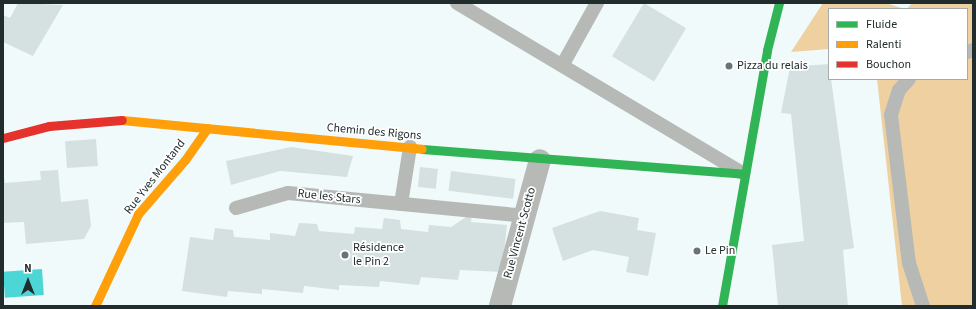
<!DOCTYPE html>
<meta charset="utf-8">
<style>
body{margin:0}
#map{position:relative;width:976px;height:309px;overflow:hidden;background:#f0fafa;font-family:"Source Sans 3",sans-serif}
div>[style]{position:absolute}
.forest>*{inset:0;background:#efd1a1}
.water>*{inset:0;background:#4dd6d6;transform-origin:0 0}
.building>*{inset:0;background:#d5e0e0;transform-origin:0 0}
.lane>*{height:14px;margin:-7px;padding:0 7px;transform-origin:7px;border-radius:7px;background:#b7b9b6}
.street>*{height:22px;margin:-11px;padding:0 11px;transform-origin:11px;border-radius:11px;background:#b7b9b6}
.fast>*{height:9px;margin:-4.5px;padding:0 4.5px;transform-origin:4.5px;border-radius:4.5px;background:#30b455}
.slow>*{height:9px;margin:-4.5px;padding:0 4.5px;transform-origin:4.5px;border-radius:4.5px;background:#ff9f0a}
.jam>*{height:9px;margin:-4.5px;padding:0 4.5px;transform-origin:4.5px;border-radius:4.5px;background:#e5322d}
.dots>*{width:11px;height:11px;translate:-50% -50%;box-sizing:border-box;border:2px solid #fff;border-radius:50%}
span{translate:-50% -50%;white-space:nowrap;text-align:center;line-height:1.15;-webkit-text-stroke:3.5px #fff;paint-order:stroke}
.poi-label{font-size:12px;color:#212d2d}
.left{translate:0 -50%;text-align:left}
.street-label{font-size:12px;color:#212d2d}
.frame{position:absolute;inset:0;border:4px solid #212d2d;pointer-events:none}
.legend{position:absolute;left:828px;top:8px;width:140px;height:72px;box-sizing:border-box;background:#fff;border:1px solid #a6abab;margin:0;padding:5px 7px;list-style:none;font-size:12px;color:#212d2d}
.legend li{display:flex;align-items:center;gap:8px;height:20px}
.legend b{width:20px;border:1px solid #a6abab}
.north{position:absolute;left:8px;top:261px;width:40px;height:40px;-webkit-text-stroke:3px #fff;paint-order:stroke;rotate:0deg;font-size:11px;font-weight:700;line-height:16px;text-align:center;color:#212d2d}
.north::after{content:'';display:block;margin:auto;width:14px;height:18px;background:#212d2d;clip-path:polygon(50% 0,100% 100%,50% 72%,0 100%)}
</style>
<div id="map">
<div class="forest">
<div style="clip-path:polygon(823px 3px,886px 3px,905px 9px,829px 9px,829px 49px,791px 52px)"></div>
<div style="clip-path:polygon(912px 3px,973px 3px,973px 306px,902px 306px,877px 79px,967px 79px,967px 9px,907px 9px)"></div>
</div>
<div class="water">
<div style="left:42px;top:269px;width:26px;height:39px;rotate:86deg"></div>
</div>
<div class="building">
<div style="clip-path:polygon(18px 3px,63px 5px,33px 56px,3px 42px,3px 15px,10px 18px)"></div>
<div style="left:644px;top:3px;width:49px;height:62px;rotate:31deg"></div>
<div style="clip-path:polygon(829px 64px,854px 248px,843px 250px,848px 306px,778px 306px,772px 245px,804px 241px,791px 114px,781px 113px,790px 67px)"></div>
<div style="left:96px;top:139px;width:27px;height:31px;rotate:86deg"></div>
<div style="clip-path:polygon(291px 147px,353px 156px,347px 177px,280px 171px,231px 185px,226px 161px)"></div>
<div style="left:420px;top:167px;width:18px;height:20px;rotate:6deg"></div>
<div style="clip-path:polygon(58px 170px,61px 202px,88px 199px,91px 226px,84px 239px,26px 244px,24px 222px,3px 223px,3px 172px,5px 183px,41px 180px,40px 171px)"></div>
<div style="left:451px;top:171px;width:65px;height:20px;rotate:7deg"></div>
<div style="clip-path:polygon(600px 211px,639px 218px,637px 230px,656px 233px,648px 276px,626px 272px,629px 257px,593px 250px,563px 261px,552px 228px)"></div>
<div style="clip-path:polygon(472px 213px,471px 222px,507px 225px,502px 272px,460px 270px,458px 280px,421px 277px,419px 285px,380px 281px,379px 287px,339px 285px,339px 290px,304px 286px,303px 293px,262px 289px,262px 294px,228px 291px,227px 297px,182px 291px,190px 237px,213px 240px,215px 228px,233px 230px,234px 237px,270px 240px,270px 233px,295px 236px,299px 223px,317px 224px,319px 231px,354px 234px,355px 227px,382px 229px,384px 218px,400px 220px,401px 229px,428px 232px,429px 225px,451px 227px)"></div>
</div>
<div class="lane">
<div style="left:457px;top:3px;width:330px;rotate:30.8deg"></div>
<div style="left:967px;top:52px;width:6px;rotate:-18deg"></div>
<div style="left:563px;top:64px;width:70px;rotate:-60.9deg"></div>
<div style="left:909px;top:79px;width:15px;rotate:132deg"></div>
<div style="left:899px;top:90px;width:26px;rotate:108deg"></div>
<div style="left:891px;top:115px;width:149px;rotate:83.1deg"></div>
<div style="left:909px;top:263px;width:45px;rotate:72deg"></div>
<div style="left:401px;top:204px;width:58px;rotate:-81deg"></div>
<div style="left:236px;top:208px;width:54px;rotate:-16.1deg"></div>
<div style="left:288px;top:193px;width:238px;rotate:5.5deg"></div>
</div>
<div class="street">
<div style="left:500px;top:306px;width:151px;rotate:-74.7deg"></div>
</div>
<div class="fast">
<div style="left:422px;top:149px;width:323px;rotate:4.4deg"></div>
<div style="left:722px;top:306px;width:260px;rotate:-80deg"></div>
<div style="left:767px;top:50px;width:49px;rotate:-75.7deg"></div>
</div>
<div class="slow">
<div style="left:122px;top:120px;width:301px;rotate:5.5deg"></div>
<div style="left:95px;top:306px;width:102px;rotate:-64.9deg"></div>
<div style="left:138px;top:214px;width:72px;rotate:-49deg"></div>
<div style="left:185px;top:160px;width:39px;rotate:-55deg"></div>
</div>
<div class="jam">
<div style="left:3px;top:138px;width:48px;rotate:-14.6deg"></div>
<div style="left:49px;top:126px;width:73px;rotate:-4.7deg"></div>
</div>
<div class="dots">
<div style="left:729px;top:66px;background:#697575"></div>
<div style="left:697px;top:251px;background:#697575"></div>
<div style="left:345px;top:255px;background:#697575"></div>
</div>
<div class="poi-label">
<span class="left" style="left:737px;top:66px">Pizza du relais</span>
<span class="left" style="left:353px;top:255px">Résidence<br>le Pin 2</span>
<span class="left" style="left:705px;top:251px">Le Pin</span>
</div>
<div class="street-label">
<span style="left:374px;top:132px;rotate:5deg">Chemin des Rigons</span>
<span style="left:155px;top:177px;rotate:-52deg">Rue Yves Montand</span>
<span style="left:329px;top:197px;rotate:6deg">Rue les Stars</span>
<span style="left:520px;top:233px;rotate:-75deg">Rue Vincent Scotto</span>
</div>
<div class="frame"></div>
<ul class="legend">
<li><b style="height:5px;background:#30b455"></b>Fluide</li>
<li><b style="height:5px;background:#ff9f0a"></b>Ralenti</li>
<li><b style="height:5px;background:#e5322d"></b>Bouchon</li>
</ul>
<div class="north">N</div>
</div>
